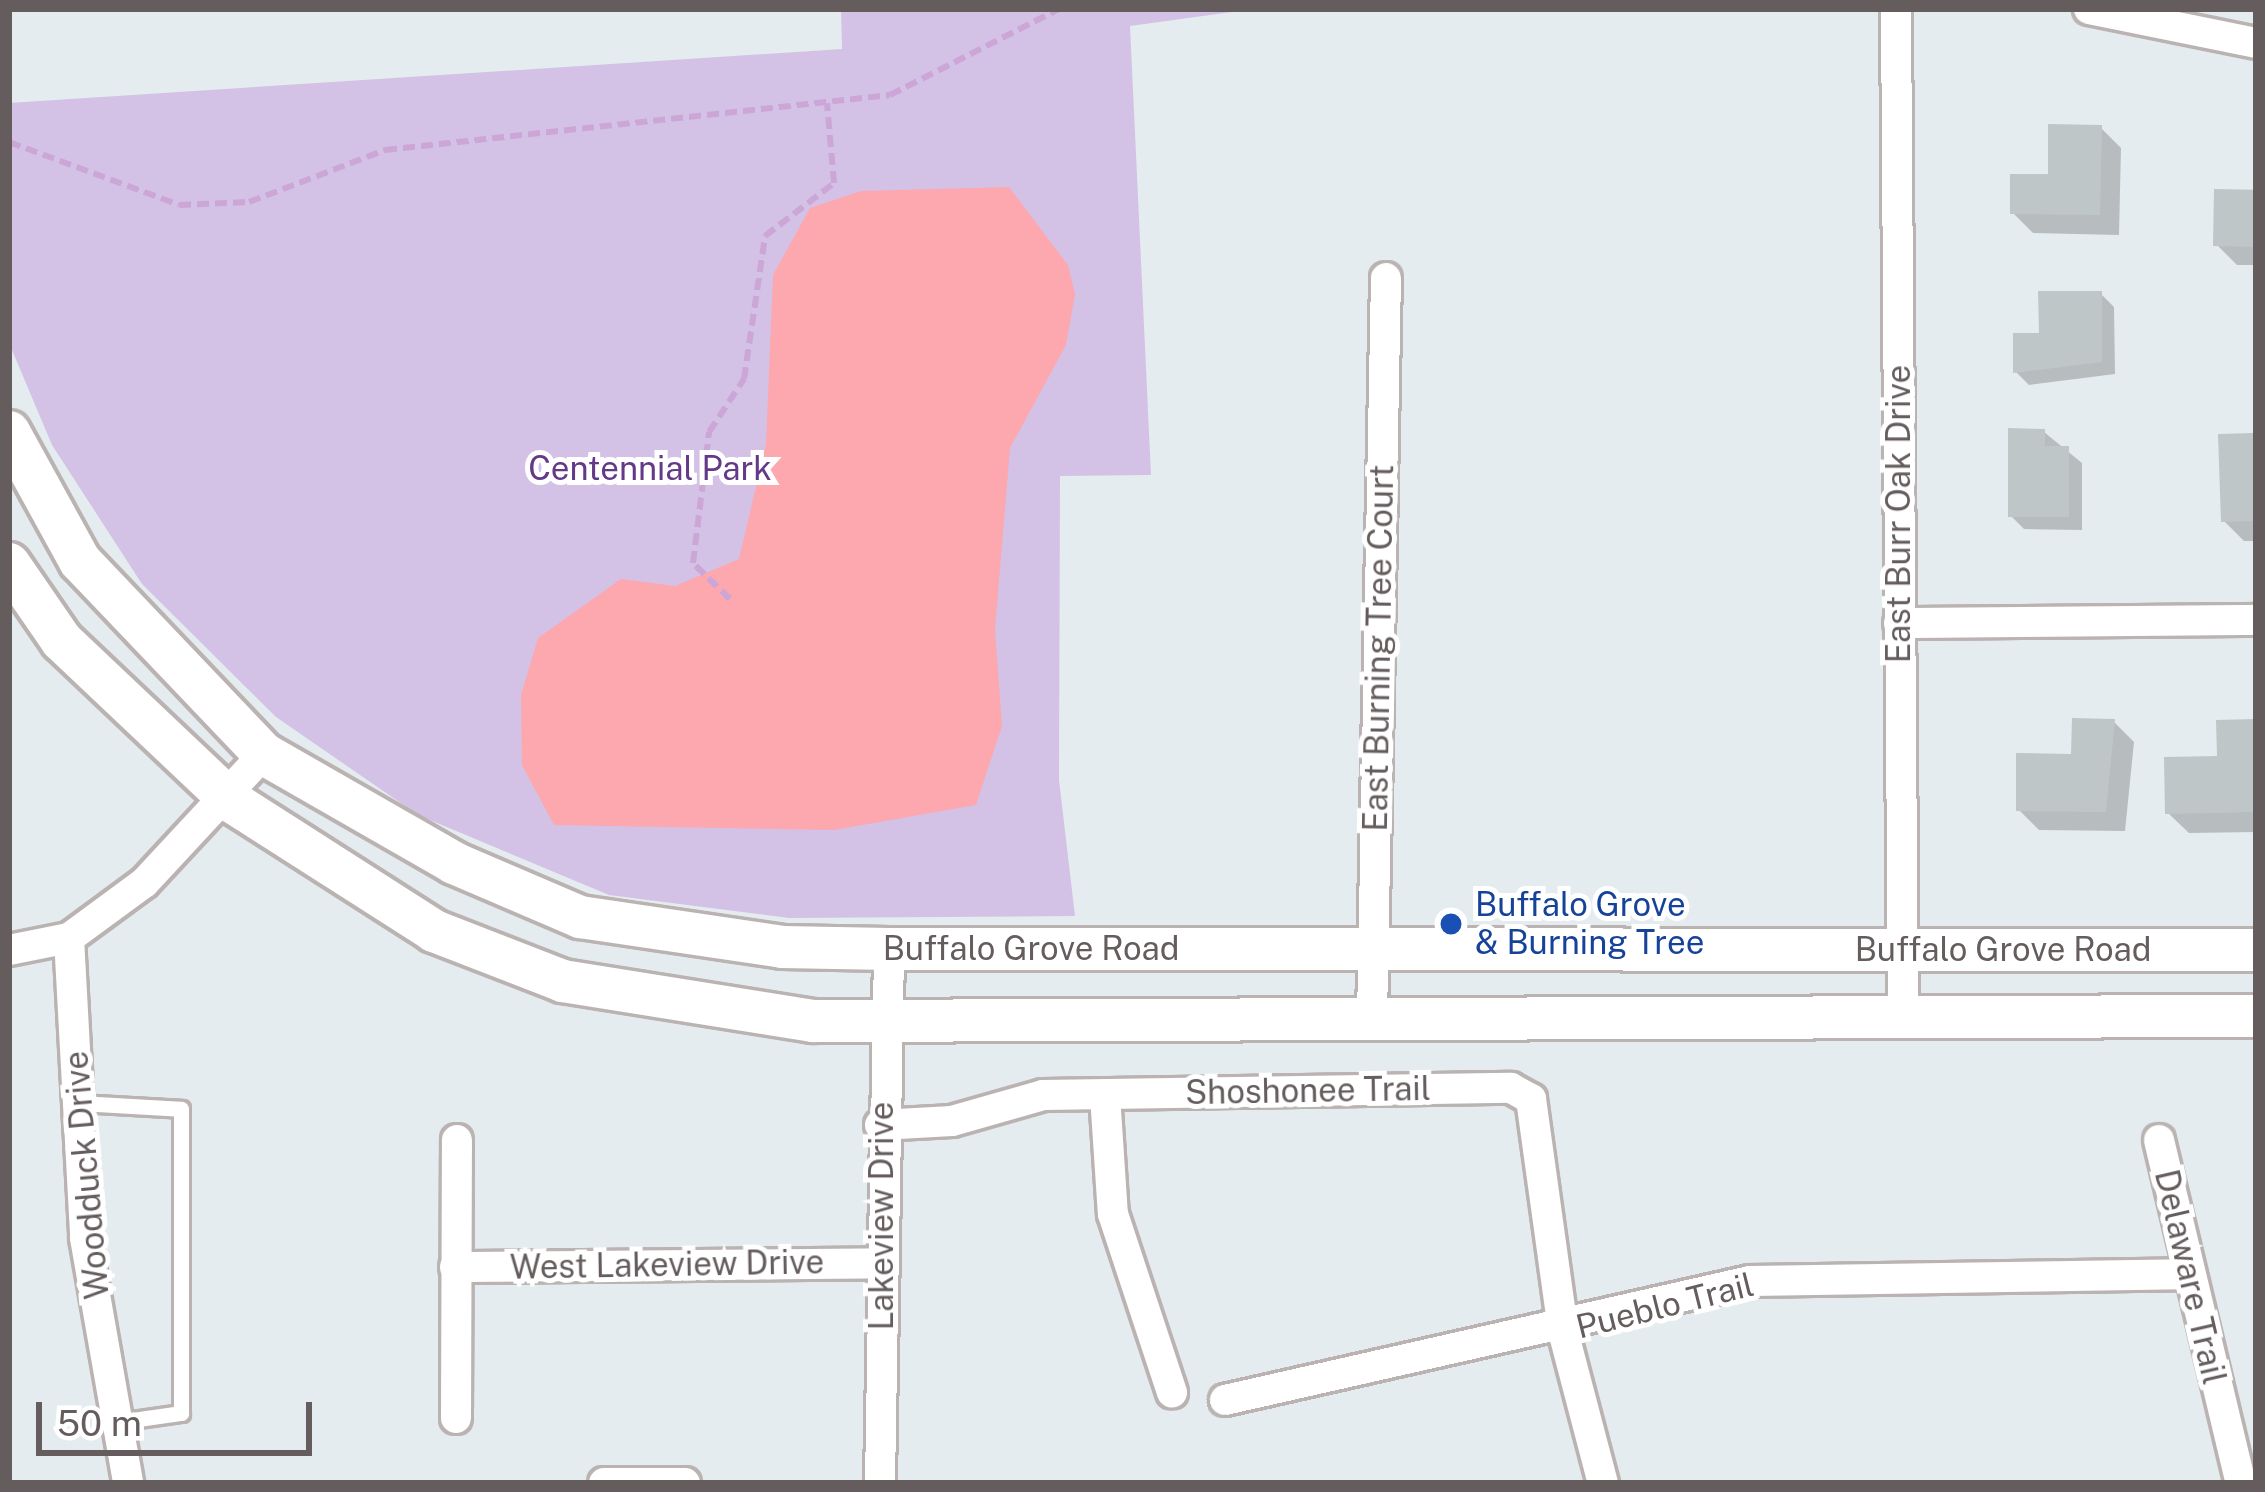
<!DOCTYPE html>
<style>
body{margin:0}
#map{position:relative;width:2265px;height:1492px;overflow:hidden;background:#e5ecef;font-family:"Public Sans",sans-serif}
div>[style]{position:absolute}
.green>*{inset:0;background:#d3c2e6}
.water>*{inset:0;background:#fda7ae}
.shadow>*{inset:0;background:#0003}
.building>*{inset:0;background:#bfc6c8;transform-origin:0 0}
.path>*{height:6px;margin-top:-3px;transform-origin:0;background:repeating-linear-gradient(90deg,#cba6d7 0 12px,transparent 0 18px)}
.roads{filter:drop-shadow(3px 0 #bab3b2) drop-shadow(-3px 0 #bab3b2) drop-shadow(0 3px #bab3b2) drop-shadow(0 -3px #bab3b2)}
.lane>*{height:15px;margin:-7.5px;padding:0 7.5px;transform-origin:7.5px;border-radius:7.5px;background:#fff}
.street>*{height:30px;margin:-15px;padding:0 15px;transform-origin:15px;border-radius:15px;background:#fff}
.secondary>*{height:42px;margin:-21px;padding:0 21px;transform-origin:21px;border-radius:21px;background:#fff}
.dots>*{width:33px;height:33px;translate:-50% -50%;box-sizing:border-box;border:6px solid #fff;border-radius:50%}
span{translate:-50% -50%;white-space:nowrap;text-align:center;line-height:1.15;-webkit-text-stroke:10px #fff;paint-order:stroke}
.park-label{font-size:33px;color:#633988}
.street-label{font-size:33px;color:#655d5d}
.transit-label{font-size:33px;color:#164399}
.left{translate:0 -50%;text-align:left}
.frame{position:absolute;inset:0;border:12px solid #655d5d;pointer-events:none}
.scale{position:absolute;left:36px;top:1402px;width:276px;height:54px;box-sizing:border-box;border:6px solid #655d5d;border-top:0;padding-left:15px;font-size:36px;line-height:42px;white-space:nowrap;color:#655d5d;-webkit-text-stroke:9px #fff;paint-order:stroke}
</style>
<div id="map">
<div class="green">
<div style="clip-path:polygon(841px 9px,1254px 9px,1130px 26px,1151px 475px,1060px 476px,1059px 780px,1075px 916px,789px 918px,609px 895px,418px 815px,276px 717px,142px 584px,52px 445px,9px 343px,9px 103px,842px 49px)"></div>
</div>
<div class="water">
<div style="clip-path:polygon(1009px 187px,1068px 265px,1075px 294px,1066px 345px,1010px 448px,995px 629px,1002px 726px,976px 805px,834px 830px,554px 825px,522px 765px,521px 695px,538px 638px,621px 579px,675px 586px,739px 559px,766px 444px,773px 275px,810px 208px,861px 191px)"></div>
</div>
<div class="shadow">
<div style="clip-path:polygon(2101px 128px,2121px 148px,2119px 235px,2033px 233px,2013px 213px)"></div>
<div style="clip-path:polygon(2256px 193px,2256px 265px,2237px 265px,2216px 244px)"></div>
<div style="clip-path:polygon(2101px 294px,2114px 307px,2115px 374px,2029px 385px,2016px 372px,2042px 336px)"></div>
<div style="clip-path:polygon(2044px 432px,2082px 463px,2082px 530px,2024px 529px,2011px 516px)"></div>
<div style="clip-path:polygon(2256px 433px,2256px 541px,2244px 541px,2224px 521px,2221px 436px)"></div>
<div style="clip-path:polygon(2114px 722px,2134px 742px,2125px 831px,2039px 830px,2019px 810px)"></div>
<div style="clip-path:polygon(2256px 723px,2256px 832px,2189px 833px,2168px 813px)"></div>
</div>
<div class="building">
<div style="clip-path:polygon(2048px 124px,2102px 125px,2100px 215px,2010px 214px,2010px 174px,2048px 174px)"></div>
<div style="left:2214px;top:189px;width:42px;height:57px;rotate:1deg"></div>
<div style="clip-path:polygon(2038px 291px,2102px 291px,2102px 362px,2013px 373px,2013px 333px,2039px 333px)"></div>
<div style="clip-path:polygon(2008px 428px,2045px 429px,2045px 446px,2069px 446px,2069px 517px,2008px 517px)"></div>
<div style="clip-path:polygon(2256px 433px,2253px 521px,2221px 522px,2218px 434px)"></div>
<div style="clip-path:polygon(2072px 718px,2115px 719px,2106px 812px,2016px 811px,2016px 753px,2071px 754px)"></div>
<div style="clip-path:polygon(2256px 719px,2256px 812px,2165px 814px,2164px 757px,2217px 756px,2216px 720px)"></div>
</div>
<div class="path">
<div style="left:9px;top:142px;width:181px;rotate:20.3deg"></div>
<div style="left:179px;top:205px;width:70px;rotate:-2.5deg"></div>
<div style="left:249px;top:202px;width:146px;rotate:-20.9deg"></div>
<div style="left:385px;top:150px;width:508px;rotate:-6.22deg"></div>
<div style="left:890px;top:95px;width:190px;rotate:-27deg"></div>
<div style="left:730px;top:599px;width:52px;rotate:-135.8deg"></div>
<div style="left:693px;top:563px;width:132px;rotate:-83deg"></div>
<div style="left:709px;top:432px;width:64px;rotate:-56.6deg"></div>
<div style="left:744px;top:379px;width:145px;rotate:-81.6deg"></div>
<div style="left:765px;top:236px;width:87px;rotate:-37.5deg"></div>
<div style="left:834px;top:183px;width:80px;rotate:-95deg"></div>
</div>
<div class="roads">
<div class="lane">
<div style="left:78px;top:1103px;width:103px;rotate:3.3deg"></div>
<div style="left:181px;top:1109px;width:304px;rotate:90deg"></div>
<div style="left:181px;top:1413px;width:64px;rotate:171.9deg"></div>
</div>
<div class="street">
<div style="left:1896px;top:9px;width:1009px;rotate:89.6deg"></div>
<div style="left:2089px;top:9px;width:170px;rotate:11.5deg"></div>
<div style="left:1899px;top:623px;width:357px;rotate:-0.5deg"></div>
<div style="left:69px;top:938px;width:300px;rotate:86.9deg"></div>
<div style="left:85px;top:1238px;width:249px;rotate:80deg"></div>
<div style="left:9px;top:950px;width:61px;rotate:-11.3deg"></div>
<div style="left:69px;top:938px;width:93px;rotate:-36.3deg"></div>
<div style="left:144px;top:883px;width:176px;rotate:-47.1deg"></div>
<div style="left:1372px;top:1019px;width:741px;rotate:-88.92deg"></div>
<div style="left:1105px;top:1095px;width:119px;rotate:86.2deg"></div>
<div style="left:1113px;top:1214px;width:188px;rotate:71.7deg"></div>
<div style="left:880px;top:1125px;width:72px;rotate:-3.2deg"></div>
<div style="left:952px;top:1121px;width:95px;rotate:-15.9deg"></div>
<div style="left:1043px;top:1095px;width:468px;rotate:-0.9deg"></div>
<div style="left:1511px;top:1088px;width:23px;rotate:29deg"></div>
<div style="left:1531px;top:1099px;width:234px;rotate:82.1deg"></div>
<div style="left:1563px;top:1331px;width:157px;rotate:75.3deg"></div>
<div style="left:2159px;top:1140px;width:353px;rotate:76.6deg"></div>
<div style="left:455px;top:1267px;width:425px;rotate:-0.5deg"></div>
<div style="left:1225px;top:1400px;width:538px;rotate:-12.77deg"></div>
<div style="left:1750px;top:1281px;width:434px;rotate:-0.9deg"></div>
<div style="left:456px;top:1418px;width:278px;rotate:-89.8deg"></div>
<div style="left:604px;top:1483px;width:81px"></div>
<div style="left:880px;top:1483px;width:534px;rotate:-89.03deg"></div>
</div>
<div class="secondary">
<div style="left:9px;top:432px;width:147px;rotate:61.2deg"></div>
<div style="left:80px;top:561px;width:267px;rotate:46.4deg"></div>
<div style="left:264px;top:754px;width:219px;rotate:29.8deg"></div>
<div style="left:454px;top:863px;width:137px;rotate:23.2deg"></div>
<div style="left:580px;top:917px;width:204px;rotate:8.4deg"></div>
<div style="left:782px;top:947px;width:107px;rotate:1.1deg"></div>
<div style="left:889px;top:949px;width:1367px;rotate:0.04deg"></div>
<div style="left:9px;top:564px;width:93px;rotate:55.5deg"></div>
<div style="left:62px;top:641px;width:233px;rotate:43.4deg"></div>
<div style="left:231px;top:801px;width:241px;rotate:32.6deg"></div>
<div style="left:434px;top:931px;width:138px;rotate:21.2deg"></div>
<div style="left:563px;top:981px;width:253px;rotate:9.1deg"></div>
<div style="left:813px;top:1021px;width:1443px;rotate:-0.2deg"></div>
</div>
</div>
<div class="dots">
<div style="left:1451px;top:924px;background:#1a4fb4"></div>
</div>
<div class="park-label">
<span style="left:650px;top:469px">Centennial Park</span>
</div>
<div class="street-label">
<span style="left:1899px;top:514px;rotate:-90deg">East Burr Oak Drive</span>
<span style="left:1379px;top:648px;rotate:-89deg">East Burning Tree Court</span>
<span style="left:1031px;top:949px">Buffalo Grove Road</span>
<span style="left:2003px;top:950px">Buffalo Grove Road</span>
<span style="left:1308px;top:1091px;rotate:-1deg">Shoshonee Trail</span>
<span style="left:87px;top:1175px;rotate:-95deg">Woodduck Drive</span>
<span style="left:882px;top:1216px;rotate:-90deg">Lakeview Drive</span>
<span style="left:667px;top:1265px;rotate:-1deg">West Lakeview Drive</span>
<span style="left:2190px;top:1277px;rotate:77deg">Delaware Trail</span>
<span style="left:1665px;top:1306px;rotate:-14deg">Pueblo Trail</span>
</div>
<div class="transit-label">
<span class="left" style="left:1475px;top:924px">Buffalo Grove<br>&amp; Burning Tree</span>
</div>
<div class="frame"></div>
<div class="scale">50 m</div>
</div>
